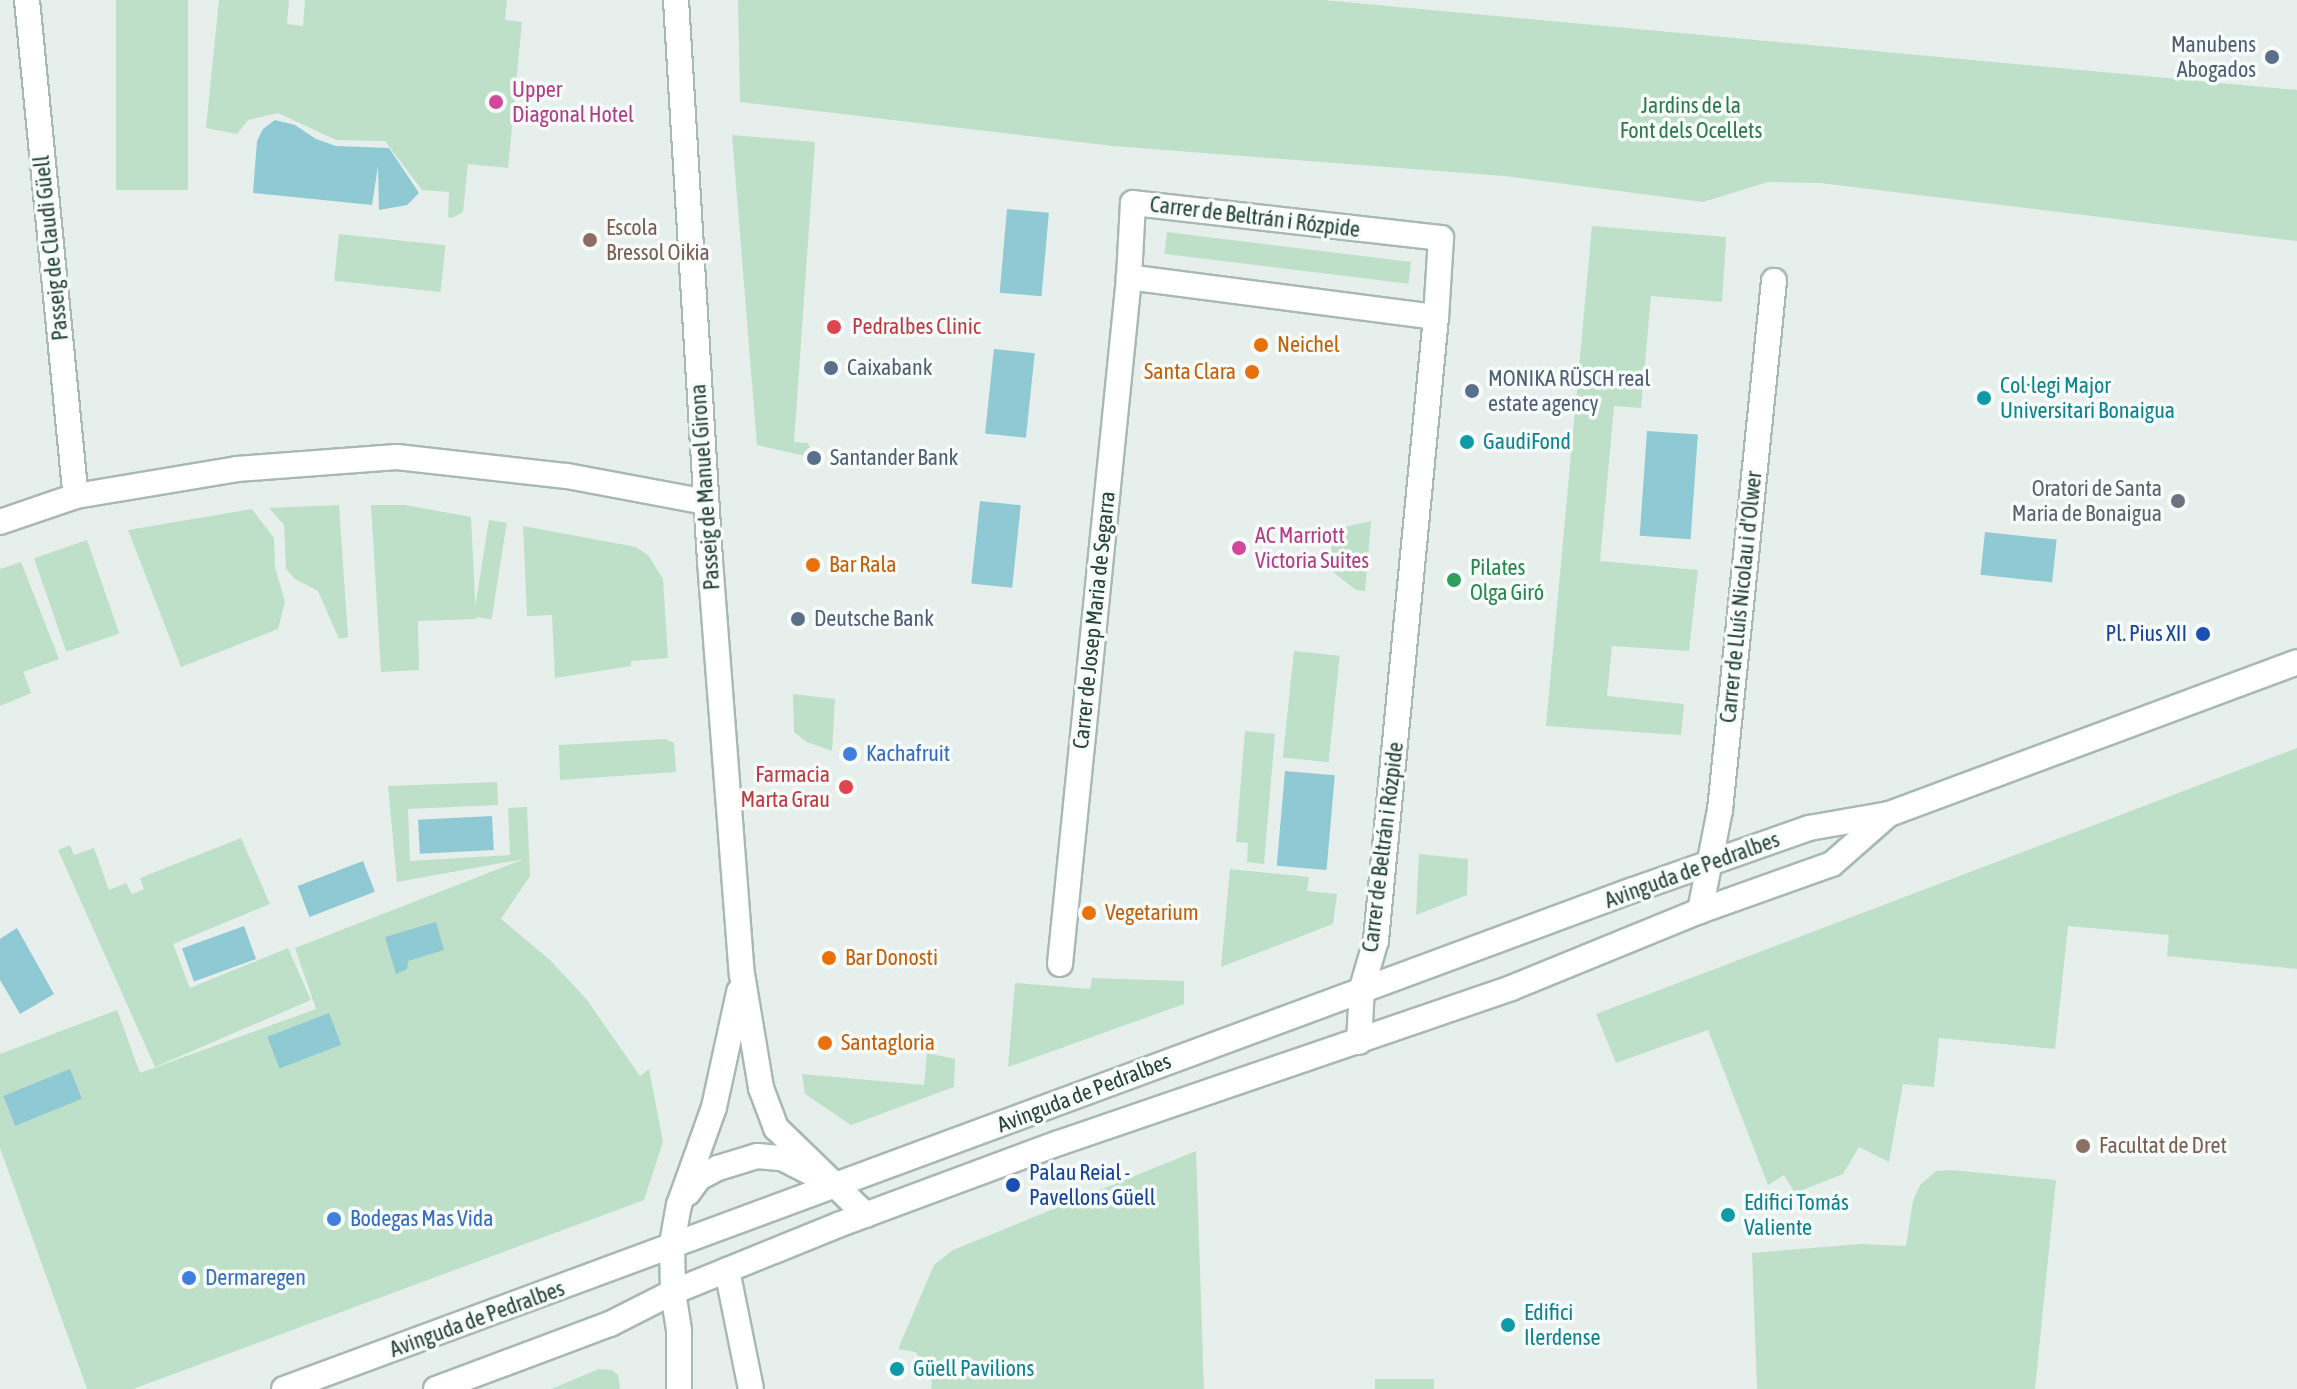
<!DOCTYPE html>
<meta charset="utf-8">
<style>
body{margin:0}
#map{position:relative;width:2297px;height:1389px;overflow:hidden;background:#e6efeb;font-family:"Asap Condensed",sans-serif}
div>[style]{position:absolute}
.green>*{inset:0;background:#bfe0c8;transform-origin:0 0}
.water>*{inset:0;background:#8ec9d4;transform-origin:0 0}
.roads{filter:drop-shadow(2px 0 #a8b8b2) drop-shadow(-2px 0 #a8b8b2) drop-shadow(0 2px #a8b8b2) drop-shadow(0 -2px #a8b8b2)}
.minor>*{height:24px;margin:-12px;padding:0 12px;transform-origin:12px;border-radius:12px;background:#fff}
.tertiary>*{height:24px;margin:-12px;padding:0 12px;transform-origin:12px;border-radius:12px;background:#fff}
.dots>*{width:22px;height:22px;translate:-50% -50%;box-sizing:border-box;border:4px solid #f7fbf9;border-radius:50%}
span{translate:-50% -50%;white-space:nowrap;text-align:center;line-height:1.15;-webkit-text-stroke:7px #f7fbf9;paint-order:stroke}
.service-label{font-size:22px;color:#4e5e75}
.right{translate:-100% -50%;text-align:right}
.left{translate:0 -50%;text-align:left}
.hotel-label{font-size:22px;color:#b23c85}
.park-label{font-size:22px;color:#2d7a4b}
.street-label{font-size:22px;color:#24423a}
.education-label{font-size:22px;color:#785e54}
.health-label{font-size:22px;color:#be3a42}
.food-label{font-size:22px;color:#c56008}
.culture-label{font-size:22px;color:#0d838f}
.worship-label{font-size:22px;color:#5b616d}
.leisure-label{font-size:22px;color:#27864d}
.transit-label{font-size:22px;color:#164399}
.shop-label{font-size:22px;color:#366cbe}
</style>
<div id="map">
<div class="green">
<div style="left:116px;top:0;width:72px;height:190px"></div>
<div style="clip-path:polygon(219px 0,289px 0,287px 24px,303px 26px,305px 0,507px 0,505px 20px,522px 22px,508px 168px,468px 164px,463px 212px,452px 218px,448px 217px,449px 192px,422px 190px,385px 141px,336px 140px,278px 113px,248px 120px,237px 134px,206px 128px)"></div>
<div style="clip-path:polygon(738px 0,1323px 0,2297px 90px,2297px 241px,1820px 183px,1768px 182px,1703px 202px,1504px 176px,1113px 146px,740px 102px)"></div>
<div style="clip-path:polygon(732px 135px,815px 142px,794px 442px,808px 443px,814px 458px,757px 445px)"></div>
<div style="clip-path:polygon(1592px 226px,1726px 237px,1722px 302px,1651px 296px,1641px 408px,1614px 406px,1600px 561px,1698px 570px,1689px 651px,1612px 646px,1607px 696px,1684px 704px,1681px 735px,1546px 726px)"></div>
<div style="left:1167px;top:232px;width:246px;height:22px;rotate:7deg"></div>
<div style="left:339px;top:234px;width:107px;height:47px;rotate:6deg"></div>
<div style="clip-path:polygon(339px 505px,348px 637px,339px 639px,318px 591px,295px 579px,286px 569px,284px 525px,269px 508px)"></div>
<div style="clip-path:polygon(371px 505px,405px 505px,471px 517px,476px 619px,418px 621px,419px 670px,381px 672px)"></div>
<div style="clip-path:polygon(252px 509px,274px 538px,275px 567px,285px 602px,278px 629px,181px 667px,128px 530px)"></div>
<div style="left:489px;top:520px;width:18px;height:98px;rotate:9deg"></div>
<div style="clip-path:polygon(1371px 521px,1365px 591px,1356px 590px,1334px 573px,1330px 563px,1332px 543px,1345px 527px)"></div>
<div style="clip-path:polygon(523px 526px,636px 547px,648px 555px,663px 579px,668px 658px,631px 661px,631px 666px,555px 678px,552px 615px,527px 616px)"></div>
<div style="left:87px;top:540px;width:99px;height:56px;rotate:71deg"></div>
<div style="clip-path:polygon(21px 562px,59px 659px,23px 672px,31px 693px,0 706px,0 569px)"></div>
<div style="left:1294px;top:651px;width:46px;height:107px;rotate:6deg"></div>
<div style="clip-path:polygon(793px 694px,835px 699px,832px 751px,807px 742px,794px 732px)"></div>
<div style="clip-path:polygon(1245px 731px,1275px 734px,1264px 864px,1247px 862px,1248px 843px,1236px 842px)"></div>
<div style="clip-path:polygon(665px 739px,674px 743px,676px 772px,560px 780px,559px 745px)"></div>
<div style="clip-path:polygon(2297px 748px,2297px 969px,2167px 956px,2169px 935px,2068px 926px,2055px 1049px,1939px 1038px,1934px 1087px,1903px 1084px,1889px 1162px,1859px 1147px,1843px 1174px,1795px 1193px,1784px 1175px,1768px 1185px,1708px 1030px,1616px 1063px,1596px 1014px)"></div>
<div style="clip-path:polygon(497px 782px,498px 805px,408px 809px,410px 861px,510px 855px,508px 808px,527px 807px,530px 876px,501px 919px,550px 960px,587px 1000px,640px 1076px,649px 1069px,663px 1142px,644px 1200px,133px 1389px,87px 1389px,0 1148px,0 1054px,117px 1010px,140px 1073px,316px 1009px,295px 948px,524px 859px,397px 882px,388px 786px)"></div>
<div style="clip-path:polygon(241px 838px,270px 904px,173px 944px,190px 988px,288px 948px,311px 1000px,155px 1067px,58px 850px,70px 845px,74px 855px,94px 848px,109px 890px,126px 883px,132px 894px,144px 889px,140px 878px)"></div>
<div style="clip-path:polygon(1419px 854px,1468px 859px,1467px 895px,1416px 915px)"></div>
<div style="clip-path:polygon(1230px 869px,1309px 877px,1307px 891px,1337px 894px,1333px 924px,1221px 967px)"></div>
<div style="clip-path:polygon(1092px 978px,1184px 981px,1184px 1004px,1008px 1067px,1015px 983px,1090px 989px)"></div>
<div style="clip-path:polygon(927px 1053px,955px 1059px,954px 1087px,851px 1125px,805px 1094px,802px 1074px,924px 1085px)"></div>
<div style="clip-path:polygon(1196px 1151px,1204px 1389px,931px 1389px,932px 1383px,916px 1352px,898px 1349px,934px 1265px,953px 1250px)"></div>
<div style="clip-path:polygon(1951px 1170px,2056px 1180px,2035px 1389px,1757px 1389px,1752px 1253px,1861px 1244px,1906px 1246px,1913px 1201px,1920px 1185px,1936px 1171px)"></div>
<div style="clip-path:polygon(599px 1369px,612px 1370px,618px 1375px,620px 1389px,551px 1389px)"></div>
<div style="left:1434px;top:1379px;width:10px;height:59px;rotate:90deg"></div>
</div>
<div class="water">
<div style="clip-path:polygon(275px 120px,295px 125px,316px 139px,336px 146px,389px 148px,419px 193px,407px 205px,379px 210px,378px 166px,372px 205px,253px 193px,257px 141px,263px 129px)"></div>
<div style="left:1007px;top:209px;width:42px;height:84px;rotate:5deg"></div>
<div style="left:994px;top:349px;width:41px;height:85px;rotate:6deg"></div>
<div style="left:1647px;top:431px;width:51px;height:105px;rotate:4deg"></div>
<div style="left:980px;top:501px;width:41px;height:83px;rotate:6deg"></div>
<div style="left:1985px;top:532px;width:72px;height:43px;rotate:6deg"></div>
<div style="left:1285px;top:771px;width:50px;height:95px;rotate:5deg"></div>
<div style="left:492px;top:816px;width:34px;height:74px;rotate:87deg"></div>
<div style="left:363px;top:861px;width:33px;height:70px;rotate:69deg"></div>
<div style="clip-path:polygon(436px 922px,444px 950px,408px 961px,407px 969px,396px 974px,385px 937px)"></div>
<div style="left:244px;top:926px;width:35px;height:66px;rotate:70deg"></div>
<div style="clip-path:polygon(17px 928px,54px 994px,20px 1014px,0 980px,0 939px)"></div>
<div style="left:329px;top:1013px;width:34px;height:66px;rotate:69deg"></div>
<div style="left:70px;top:1069px;width:32px;height:72px;rotate:68deg"></div>
</div>
<div class="roads">
<div class="minor">
<div style="left:27px;top:0;width:498px;rotate:84.4deg"></div>
<div style="left:0;top:522px;width:80px;rotate:-18.9deg"></div>
<div style="left:76px;top:496px;width:163px;rotate:-9.5deg"></div>
<div style="left:237px;top:469px;width:160px;rotate:-4.3deg"></div>
<div style="left:397px;top:457px;width:171px;rotate:6.4deg"></div>
<div style="left:567px;top:476px;width:141px;rotate:10.6deg"></div>
<div style="left:1700px;top:911px;width:103px;rotate:-78.8deg"></div>
<div style="left:1720px;top:810px;width:532px;rotate:-84.17deg"></div>
<div style="left:1060px;top:964px;width:690px;rotate:-84.26deg"></div>
<div style="left:1129px;top:277px;width:74px;rotate:-86.9deg"></div>
<div style="left:1133px;top:203px;width:310px;rotate:6.5deg"></div>
<div style="left:1441px;top:238px;width:79px;rotate:93.6deg"></div>
<div style="left:1436px;top:317px;width:310px;rotate:-172.6deg"></div>
<div style="left:1359px;top:1042px;width:54px;rotate:-86.8deg"></div>
<div style="left:1362px;top:988px;width:50px;rotate:-73.7deg"></div>
<div style="left:1376px;top:940px;width:626px;rotate:-84.5deg"></div>
<div style="left:727px;top:1270px;width:121px;rotate:78.6deg"></div>
<div style="left:673px;top:1292px;width:39px;rotate:81deg"></div>
<div style="left:679px;top:1331px;width:58px;rotate:90deg"></div>
</div>
<div class="tertiary">
<div style="left:676px;top:0;width:562px;rotate:86.53deg"></div>
<div style="left:710px;top:561px;width:414px;rotate:85.6deg"></div>
<div style="left:742px;top:974px;width:116px;rotate:80.5deg"></div>
<div style="left:761px;top:1088px;width:43px;rotate:69.4deg"></div>
<div style="left:776px;top:1128px;width:125px;rotate:44deg"></div>
<div style="left:688px;top:1193px;width:19px;rotate:-54deg"></div>
<div style="left:699px;top:1178px;width:21px;rotate:-28deg"></div>
<div style="left:718px;top:1168px;width:41px;rotate:-17.1deg"></div>
<div style="left:757px;top:1156px;width:25px;rotate:5deg"></div>
<div style="left:782px;top:1158px;width:33px;rotate:27deg"></div>
<div style="left:673px;top:1292px;width:48px;rotate:-91.2deg"></div>
<div style="left:672px;top:1244px;width:40px;rotate:-80deg"></div>
<div style="left:679px;top:1205px;width:104px;rotate:-70.3deg"></div>
<div style="left:714px;top:1107px;width:118px;rotate:-77.7deg"></div>
<div style="left:284px;top:1389px;width:1438px;rotate:-20.3deg"></div>
<div style="left:1633px;top:890px;width:187px;rotate:-19.4deg"></div>
<div style="left:1809px;top:828px;width:81px;rotate:-9.9deg"></div>
<div style="left:1889px;top:814px;width:435px;rotate:-20.4deg"></div>
<div style="left:436px;top:1389px;width:186px;rotate:-20.5deg"></div>
<div style="left:610px;top:1324px;width:71px;rotate:-26.9deg"></div>
<div style="left:673px;top:1292px;width:178px;rotate:-22.1deg"></div>
<div style="left:838px;top:1225px;width:236px;rotate:-20.4deg"></div>
<div style="left:1059px;top:1143px;width:478px;rotate:-18.9deg"></div>
<div style="left:1511px;top:988px;width:204px;rotate:-22.2deg"></div>
<div style="left:1700px;top:911px;width:140px;rotate:-19.6deg"></div>
<div style="left:1832px;top:864px;width:76px;rotate:-41.3deg"></div>
</div>
</div>
<div class="dots">
<div style="left:2272px;top:57px;background:#5c6f8a"></div>
<div style="left:496px;top:102px;background:#d1479c"></div>
<div style="left:590px;top:240px;background:#8d6e63"></div>
<div style="left:834px;top:327px;background:#e0444e"></div>
<div style="left:1261px;top:345px;background:#e8710a"></div>
<div style="left:831px;top:368px;background:#5c6f8a"></div>
<div style="left:1252px;top:372px;background:#e8710a"></div>
<div style="left:1472px;top:391px;background:#5c6f8a"></div>
<div style="left:1984px;top:398px;background:#0f9aa8"></div>
<div style="left:1467px;top:442px;background:#0f9aa8"></div>
<div style="left:814px;top:458px;background:#5c6f8a"></div>
<div style="left:2178px;top:501px;background:#6b7280"></div>
<div style="left:1239px;top:548px;background:#d1479c"></div>
<div style="left:813px;top:565px;background:#e8710a"></div>
<div style="left:1454px;top:580px;background:#2e9e5b"></div>
<div style="left:798px;top:619px;background:#5c6f8a"></div>
<div style="left:2203px;top:634px;background:#1a4fb4"></div>
<div style="left:850px;top:754px;background:#3f7fe0"></div>
<div style="left:846px;top:787px;background:#e0444e"></div>
<div style="left:1089px;top:913px;background:#e8710a"></div>
<div style="left:829px;top:958px;background:#e8710a"></div>
<div style="left:825px;top:1043px;background:#e8710a"></div>
<div style="left:2083px;top:1146px;background:#8d6e63"></div>
<div style="left:1013px;top:1185px;background:#1a4fb4"></div>
<div style="left:1728px;top:1215px;background:#0f9aa8"></div>
<div style="left:334px;top:1219px;background:#3f7fe0"></div>
<div style="left:189px;top:1278px;background:#3f7fe0"></div>
<div style="left:1508px;top:1325px;background:#0f9aa8"></div>
<div style="left:897px;top:1369px;background:#0f9aa8"></div>
</div>
<div class="service-label">
<span class="right" style="left:2256px;top:57px">Manubens<br>Abogados</span>
<span class="left" style="left:847px;top:368px">Caixabank</span>
<span class="left" style="left:1488px;top:391px">MONIKA RÜSCH real<br>estate agency</span>
<span class="left" style="left:830px;top:458px">Santander Bank</span>
<span class="left" style="left:814px;top:619px">Deutsche Bank</span>
</div>
<div class="hotel-label">
<span class="left" style="left:512px;top:102px">Upper<br>Diagonal Hotel</span>
<span class="left" style="left:1255px;top:548px">AC Marriott<br>Victoria Suites</span>
</div>
<div class="park-label">
<span style="left:1691px;top:118px">Jardins de la<br>Font dels Ocellets</span>
</div>
<div class="street-label">
<span style="left:1255px;top:217px;rotate:7deg">Carrer de Beltrán i Rózpide</span>
<span style="left:51px;top:248px;rotate:-96deg">Passeig de Claudi Güell</span>
<span style="left:705px;top:487px;rotate:-94deg">Passeig de Manuel Girona</span>
<span style="left:1741px;top:597px;rotate:-84deg">Carrer de Lluís Nicolau i d'Olwer</span>
<span style="left:1094px;top:620px;rotate:-84deg">Carrer de Josep Maria de Segarra</span>
<span style="left:1383px;top:847px;rotate:-83deg">Carrer de Beltrán i Rózpide</span>
<span style="left:1692px;top:870px;rotate:-20deg">Avinguda de Pedralbes</span>
<span style="left:1084px;top:1093px;rotate:-21deg">Avinguda de Pedralbes</span>
<span style="left:477px;top:1319px;rotate:-20deg">Avinguda de Pedralbes</span>
</div>
<div class="education-label">
<span class="left" style="left:606px;top:240px">Escola<br>Bressol Oikia</span>
<span class="left" style="left:2099px;top:1146px">Facultat de Dret</span>
</div>
<div class="health-label">
<span class="left" style="left:852px;top:327px">Pedralbes Clinic</span>
<span class="right" style="left:830px;top:787px">Farmacia<br>Marta Grau</span>
</div>
<div class="food-label">
<span class="left" style="left:1277px;top:345px">Neichel</span>
<span class="right" style="left:1236px;top:372px">Santa Clara</span>
<span class="left" style="left:829px;top:565px">Bar Rala</span>
<span class="left" style="left:1105px;top:913px">Vegetarium</span>
<span class="left" style="left:845px;top:958px">Bar Donosti</span>
<span class="left" style="left:841px;top:1043px">Santagloria</span>
</div>
<div class="culture-label">
<span class="left" style="left:2000px;top:398px">Col·legi Major<br>Universitari Bonaigua</span>
<span class="left" style="left:1483px;top:442px">GaudiFond</span>
<span class="left" style="left:1744px;top:1215px">Edifici Tomás<br>Valiente</span>
<span class="left" style="left:1524px;top:1325px">Edifici<br>Ilerdense</span>
<span class="left" style="left:913px;top:1369px">Güell Pavilions</span>
</div>
<div class="worship-label">
<span class="right" style="left:2162px;top:501px">Oratori de Santa<br>Maria de Bonaigua</span>
</div>
<div class="leisure-label">
<span class="left" style="left:1470px;top:580px">Pilates<br>Olga Giró</span>
</div>
<div class="transit-label">
<span class="right" style="left:2187px;top:634px">Pl. Pius XII</span>
<span class="left" style="left:1029px;top:1185px">Palau Reial -<br>Pavellons Güell</span>
</div>
<div class="shop-label">
<span class="left" style="left:866px;top:754px">Kachafruit</span>
<span class="left" style="left:350px;top:1219px">Bodegas Mas Vida</span>
<span class="left" style="left:205px;top:1278px">Dermaregen</span>
</div>
</div>
